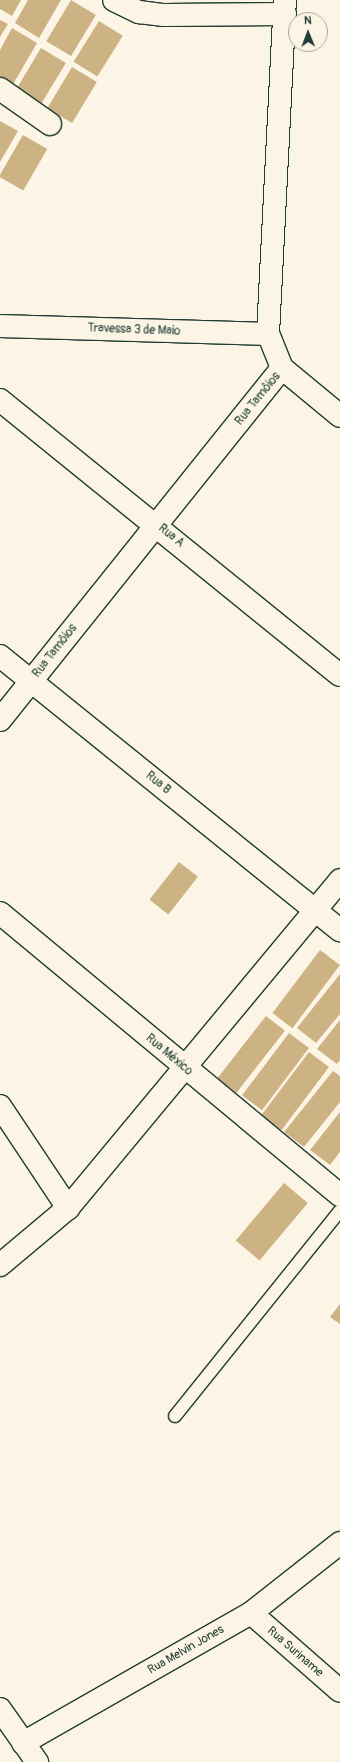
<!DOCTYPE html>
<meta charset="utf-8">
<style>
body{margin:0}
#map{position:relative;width:340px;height:1762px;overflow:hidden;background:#fcf5e5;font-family:Pangolin,sans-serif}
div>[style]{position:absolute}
.building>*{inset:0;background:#cdb283;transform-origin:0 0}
.roads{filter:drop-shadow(1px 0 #1f3d34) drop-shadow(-1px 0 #1f3d34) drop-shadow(0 1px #1f3d34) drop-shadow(0 -1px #1f3d34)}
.service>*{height:12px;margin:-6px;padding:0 6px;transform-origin:6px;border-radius:6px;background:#fcf5e5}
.minor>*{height:22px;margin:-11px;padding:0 11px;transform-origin:11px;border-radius:11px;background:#fcf5e5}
.secondary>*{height:22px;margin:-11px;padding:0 11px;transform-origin:11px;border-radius:11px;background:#fcf5e5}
span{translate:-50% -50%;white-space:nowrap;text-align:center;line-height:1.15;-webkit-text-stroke:3px #fcf5e5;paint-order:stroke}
.street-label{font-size:12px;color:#1f3d34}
.north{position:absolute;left:288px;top:12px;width:40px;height:40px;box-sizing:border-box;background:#fcf5e5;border:1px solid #a4ab9e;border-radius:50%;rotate:359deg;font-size:11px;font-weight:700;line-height:16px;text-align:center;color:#1f3d34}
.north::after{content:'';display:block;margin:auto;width:14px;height:18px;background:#1f3d34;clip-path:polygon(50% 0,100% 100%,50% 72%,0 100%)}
</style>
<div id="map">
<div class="building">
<div style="clip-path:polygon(0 0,21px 0,12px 16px,0 9px)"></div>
<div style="clip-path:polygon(28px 0,61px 0,39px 38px,15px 23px)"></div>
<div style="left:71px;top:0;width:29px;height:48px;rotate:31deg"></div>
<div style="clip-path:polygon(0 20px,8px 24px,0 37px)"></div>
<div style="left:99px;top:21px;width:28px;height:48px;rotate:32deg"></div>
<div style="clip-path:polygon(12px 28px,37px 43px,12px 86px,0 78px,0 50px)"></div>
<div style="left:41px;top:48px;width:29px;height:48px;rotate:31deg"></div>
<div style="left:72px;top:67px;width:29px;height:48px;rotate:31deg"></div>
<div style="clip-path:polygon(0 121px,18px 131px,0 162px)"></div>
<div style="left:23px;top:135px;width:28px;height:48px;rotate:30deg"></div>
<div style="left:179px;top:862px;width:24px;height:48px;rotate:38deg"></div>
<div style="left:320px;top:950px;width:25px;height:79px;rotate:37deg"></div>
<div style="clip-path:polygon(340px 974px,340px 1014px,316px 1043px,297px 1028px)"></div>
<div style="left:266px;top:1016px;width:24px;height:79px;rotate:38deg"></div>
<div style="clip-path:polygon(340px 1020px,340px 1060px,337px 1064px,317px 1049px)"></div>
<div style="left:289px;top:1033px;width:25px;height:78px;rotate:37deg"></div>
<div style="left:309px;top:1052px;width:25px;height:79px;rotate:37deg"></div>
<div style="clip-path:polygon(333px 1071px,340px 1076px,340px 1102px,304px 1147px,284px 1132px)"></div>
<div style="clip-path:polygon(340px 1112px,340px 1152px,330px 1165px,310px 1150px)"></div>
<div style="left:284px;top:1183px;width:31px;height:75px;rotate:40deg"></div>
<div style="clip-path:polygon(340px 1304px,340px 1324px,330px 1317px)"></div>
</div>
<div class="roads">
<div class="service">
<div style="left:175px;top:1416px;width:263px;rotate:-51.2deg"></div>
</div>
<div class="minor">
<div style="left:114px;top:0;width:28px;rotate:26deg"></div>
<div style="left:139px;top:12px;width:25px;rotate:7deg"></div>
<div style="left:164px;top:15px;width:121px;rotate:-0.5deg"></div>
<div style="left:0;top:89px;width:61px;rotate:35deg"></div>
<div style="left:0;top:326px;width:268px;rotate:1.7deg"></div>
<div style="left:282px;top:368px;width:75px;rotate:39.6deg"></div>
<div style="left:0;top:400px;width:437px;rotate:39deg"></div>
<div style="left:0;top:656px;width:437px;rotate:38.9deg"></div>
<div style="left:0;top:720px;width:451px;rotate:-51.3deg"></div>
<div style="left:282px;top:368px;width:37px;rotate:-112deg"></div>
<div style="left:268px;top:334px;width:334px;rotate:-87.1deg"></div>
<div style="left:0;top:913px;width:442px;rotate:39.7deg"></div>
<div style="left:0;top:1106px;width:123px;rotate:56.3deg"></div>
<div style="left:0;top:1265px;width:89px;rotate:-40deg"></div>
<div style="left:68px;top:1208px;width:426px;rotate:-50.3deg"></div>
<div style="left:251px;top:1613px;width:118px;rotate:41.2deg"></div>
<div style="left:23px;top:1743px;width:262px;rotate:-29.7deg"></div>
<div style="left:251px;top:1613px;width:113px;rotate:-38.2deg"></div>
</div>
<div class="secondary">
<div style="left:0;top:1709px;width:65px;rotate:55.1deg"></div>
</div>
</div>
<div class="street-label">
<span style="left:134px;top:330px;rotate:2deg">Travessa 3 de Maio</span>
<span style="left:258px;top:399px;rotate:-51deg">Rua Tamôios</span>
<span style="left:171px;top:536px;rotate:39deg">Rua A</span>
<span style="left:55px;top:651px;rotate:-52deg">Rua Tamôios</span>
<span style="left:158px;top:783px;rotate:39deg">Rua B</span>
<span style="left:169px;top:1055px;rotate:40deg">Rua México</span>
<span style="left:186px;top:1650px;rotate:-30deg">Rua Melvin Jones</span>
<span style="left:295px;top:1652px;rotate:41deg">Rua Suriname</span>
</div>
<div class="north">N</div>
</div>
